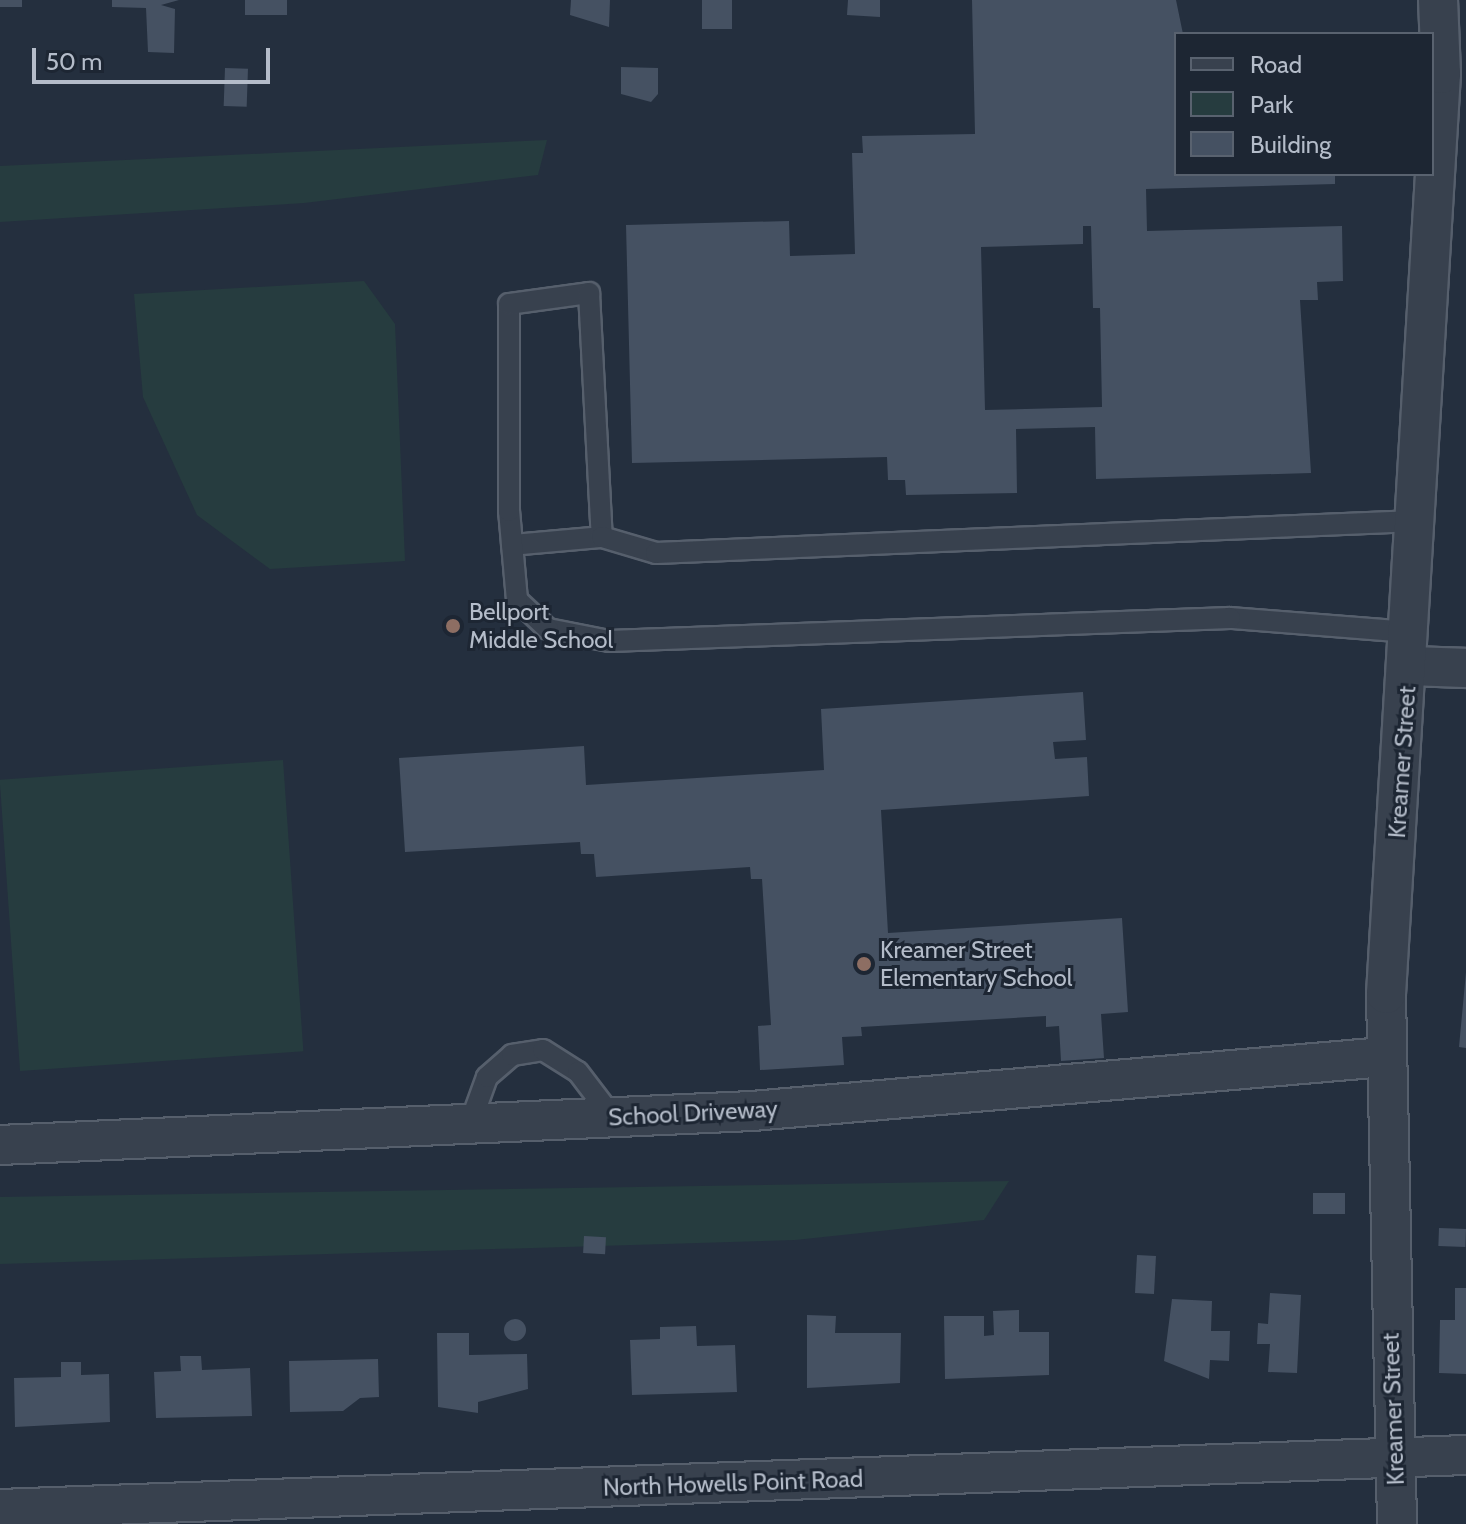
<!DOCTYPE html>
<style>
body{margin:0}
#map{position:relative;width:1466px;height:1524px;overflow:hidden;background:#242f3e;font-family:Cabin,sans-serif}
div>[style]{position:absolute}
.green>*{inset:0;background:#263c3f;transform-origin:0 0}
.building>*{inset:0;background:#455162;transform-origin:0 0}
.round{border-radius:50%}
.roads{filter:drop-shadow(2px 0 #565f6c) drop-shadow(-2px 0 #565f6c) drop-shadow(0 2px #565f6c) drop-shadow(0 -2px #565f6c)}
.lane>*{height:20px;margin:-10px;padding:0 10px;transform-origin:10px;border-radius:10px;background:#38414e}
.street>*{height:38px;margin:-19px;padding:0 19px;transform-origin:19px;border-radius:19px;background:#38414e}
.dots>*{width:22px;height:22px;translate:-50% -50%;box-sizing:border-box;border:4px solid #1d2633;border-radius:50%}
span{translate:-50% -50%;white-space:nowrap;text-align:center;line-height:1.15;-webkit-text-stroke:6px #1d2633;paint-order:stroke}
.poi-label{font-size:24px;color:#b4bcc9}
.left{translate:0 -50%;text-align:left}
.street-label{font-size:24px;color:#b4bcc9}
.legend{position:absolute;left:1174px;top:32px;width:260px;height:144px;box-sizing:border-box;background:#1d2633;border:2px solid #59626f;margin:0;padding:10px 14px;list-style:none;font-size:24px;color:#b4bcc9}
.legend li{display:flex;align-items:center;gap:16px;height:40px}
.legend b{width:40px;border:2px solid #59626f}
.scale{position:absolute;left:32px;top:48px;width:238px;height:36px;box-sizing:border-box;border:4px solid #b4bcc9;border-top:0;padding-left:10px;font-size:24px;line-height:28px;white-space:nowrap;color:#b4bcc9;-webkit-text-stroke:6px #1d2633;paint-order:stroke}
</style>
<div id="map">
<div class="green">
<div style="clip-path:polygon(547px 140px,538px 175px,304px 203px,0 222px,0 166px)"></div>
<div style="clip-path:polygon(364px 281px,395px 324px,405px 561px,270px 569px,197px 515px,143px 397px,134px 294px)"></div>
<div style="left:283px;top:760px;width:292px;height:284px;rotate:86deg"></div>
<div style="clip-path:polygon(1009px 1181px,984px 1220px,795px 1240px,0 1264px,0 1197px)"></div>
</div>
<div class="building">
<div style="left:0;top:0;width:22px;height:7px"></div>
<div style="clip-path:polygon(112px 0,179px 0,161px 5px,175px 9px,174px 53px,148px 52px,146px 8px,112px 7px)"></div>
<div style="left:245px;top:0;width:42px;height:15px"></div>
<div style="clip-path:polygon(571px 0,610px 0,609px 27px,570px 15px)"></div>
<div style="left:702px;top:0;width:30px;height:29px"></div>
<div style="clip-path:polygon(848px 0,880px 0,880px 17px,847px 15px)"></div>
<div style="clip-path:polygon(evenodd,972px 0,1176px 0,1183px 34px,1176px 34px,1176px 174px,1335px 174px,1335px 184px,1146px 189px,1147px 231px,1342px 226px,1343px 281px,1317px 282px,1318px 300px,1300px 300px,1311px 473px,1096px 479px,1095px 427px,1016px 429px,1017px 493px,906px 495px,905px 480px,888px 480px,887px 457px,632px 463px,626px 225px,789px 221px,790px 256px,855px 254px,852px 153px,863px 153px,862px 136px,975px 134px,972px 0,1083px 226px,1091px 226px,1093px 308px,1100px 308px,1102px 407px,985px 410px,981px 247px,1083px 244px,1083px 226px)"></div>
<div style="clip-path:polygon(621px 67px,658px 68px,658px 94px,651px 102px,621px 94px)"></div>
<div style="left:225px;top:68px;width:23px;height:38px;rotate:2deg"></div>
<div style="clip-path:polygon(1083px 692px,1086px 740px,1053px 742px,1055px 759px,1087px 757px,1089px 796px,881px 810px,888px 933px,1122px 918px,1128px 1012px,1101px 1014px,1104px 1058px,1061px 1061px,1059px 1026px,1046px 1027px,1046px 1016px,861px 1027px,862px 1036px,842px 1037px,844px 1065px,760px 1070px,758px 1026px,771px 1025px,762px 879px,751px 879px,750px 867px,596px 877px,594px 854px,581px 854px,580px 842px,405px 852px,399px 758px,584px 746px,586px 785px,824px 770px,821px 709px)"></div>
<div style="clip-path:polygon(1466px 972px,1466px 1048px,1459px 1047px)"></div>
<div style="left:1345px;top:1193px;width:21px;height:32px;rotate:90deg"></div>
<div style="left:1439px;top:1228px;width:27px;height:18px;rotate:2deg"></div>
<div style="left:584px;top:1236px;width:22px;height:17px;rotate:3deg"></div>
<div style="left:1137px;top:1255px;width:19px;height:38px;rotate:3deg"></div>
<div style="clip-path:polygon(1455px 1288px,1466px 1288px,1466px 1374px,1439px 1373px,1440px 1320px,1455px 1320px)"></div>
<div style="clip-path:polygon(1270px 1293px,1301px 1295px,1297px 1373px,1268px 1372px,1270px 1344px,1257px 1344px,1258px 1323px,1268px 1324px)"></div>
<div style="clip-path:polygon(1172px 1299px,1212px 1301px,1211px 1331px,1230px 1331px,1229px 1361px,1210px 1360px,1209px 1379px,1164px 1361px)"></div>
<div style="clip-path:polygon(1019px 1310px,1019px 1332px,1049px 1332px,1049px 1375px,945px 1379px,944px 1316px,984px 1316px,984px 1336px,994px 1335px,993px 1311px)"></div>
<div style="clip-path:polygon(807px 1315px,836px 1316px,835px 1333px,901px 1333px,900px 1383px,807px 1388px)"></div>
<div class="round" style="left:504px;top:1319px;width:22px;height:22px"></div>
<div style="clip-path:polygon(696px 1326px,697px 1346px,735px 1345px,737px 1392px,632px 1395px,630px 1340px,660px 1339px,660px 1327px)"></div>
<div style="clip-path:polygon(437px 1333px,469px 1333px,469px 1355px,527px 1354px,528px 1389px,478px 1402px,478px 1413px,438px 1407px)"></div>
<div style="clip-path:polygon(180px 1356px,201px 1356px,202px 1370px,250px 1368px,252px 1416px,156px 1418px,154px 1372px,181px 1371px)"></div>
<div style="clip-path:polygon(378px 1359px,379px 1397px,360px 1398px,343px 1411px,290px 1412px,289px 1361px)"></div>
<div style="clip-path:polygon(61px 1362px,81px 1362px,81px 1375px,109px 1374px,110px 1422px,15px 1427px,14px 1378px,61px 1377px)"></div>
</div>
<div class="roads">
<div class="lane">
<div style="left:512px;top:545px;width:90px;rotate:-5.1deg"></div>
<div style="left:1409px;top:632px;width:180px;rotate:-175.5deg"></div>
<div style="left:1230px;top:618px;width:621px;rotate:177.88deg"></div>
<div style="left:609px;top:641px;width:62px;rotate:-168.9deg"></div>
<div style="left:548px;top:629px;width:42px;rotate:-136.9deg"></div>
<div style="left:517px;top:600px;width:89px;rotate:-95.1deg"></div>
<div style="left:509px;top:511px;width:207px;rotate:-90deg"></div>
<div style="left:509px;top:304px;width:81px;rotate:-7.8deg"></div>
<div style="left:589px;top:293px;width:244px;rotate:87deg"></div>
<div style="left:602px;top:537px;width:56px;rotate:16.5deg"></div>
<div style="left:656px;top:553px;width:760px;rotate:-2.41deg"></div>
<div style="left:470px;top:1124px;width:50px;rotate:-70.1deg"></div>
<div style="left:487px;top:1077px;width:33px;rotate:-41deg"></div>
<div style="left:512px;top:1055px;width:31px;rotate:-9deg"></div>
<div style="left:543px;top:1050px;width:41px;rotate:32.2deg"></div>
<div style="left:578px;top:1072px;width:58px;rotate:52.7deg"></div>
</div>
<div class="street">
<div style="left:1409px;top:666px;width:57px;rotate:2deg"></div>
<div style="left:0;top:1145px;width:753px;rotate:-2.59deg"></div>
<div style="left:752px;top:1111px;width:635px;rotate:-4.88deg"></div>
<div style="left:0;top:1509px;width:1467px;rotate:-2.11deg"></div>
<div style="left:1397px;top:1524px;width:530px;rotate:-91.19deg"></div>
<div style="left:1386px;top:994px;width:922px;rotate:-86.58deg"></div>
<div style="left:1441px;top:74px;width:74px;rotate:-92.3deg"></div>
</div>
</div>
<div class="dots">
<div style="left:453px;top:626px;background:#8d6e63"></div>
<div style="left:864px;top:964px;background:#8d6e63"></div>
</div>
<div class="poi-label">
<span class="left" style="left:469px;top:626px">Bellport<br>Middle School</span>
<span class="left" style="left:880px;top:964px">Kreamer Street<br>Elementary School</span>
</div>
<div class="street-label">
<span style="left:1402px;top:762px;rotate:-86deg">Kreamer Street</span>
<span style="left:693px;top:1113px;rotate:-3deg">School Driveway</span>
<span style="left:1393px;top:1409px;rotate:-92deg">Kreamer Street</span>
<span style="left:733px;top:1483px;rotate:-2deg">North Howells Point Road</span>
</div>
<ul class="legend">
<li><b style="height:10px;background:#38414e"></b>Road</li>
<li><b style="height:22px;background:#263c3f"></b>Park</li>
<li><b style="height:22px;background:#455162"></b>Building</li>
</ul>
<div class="scale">50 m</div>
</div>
